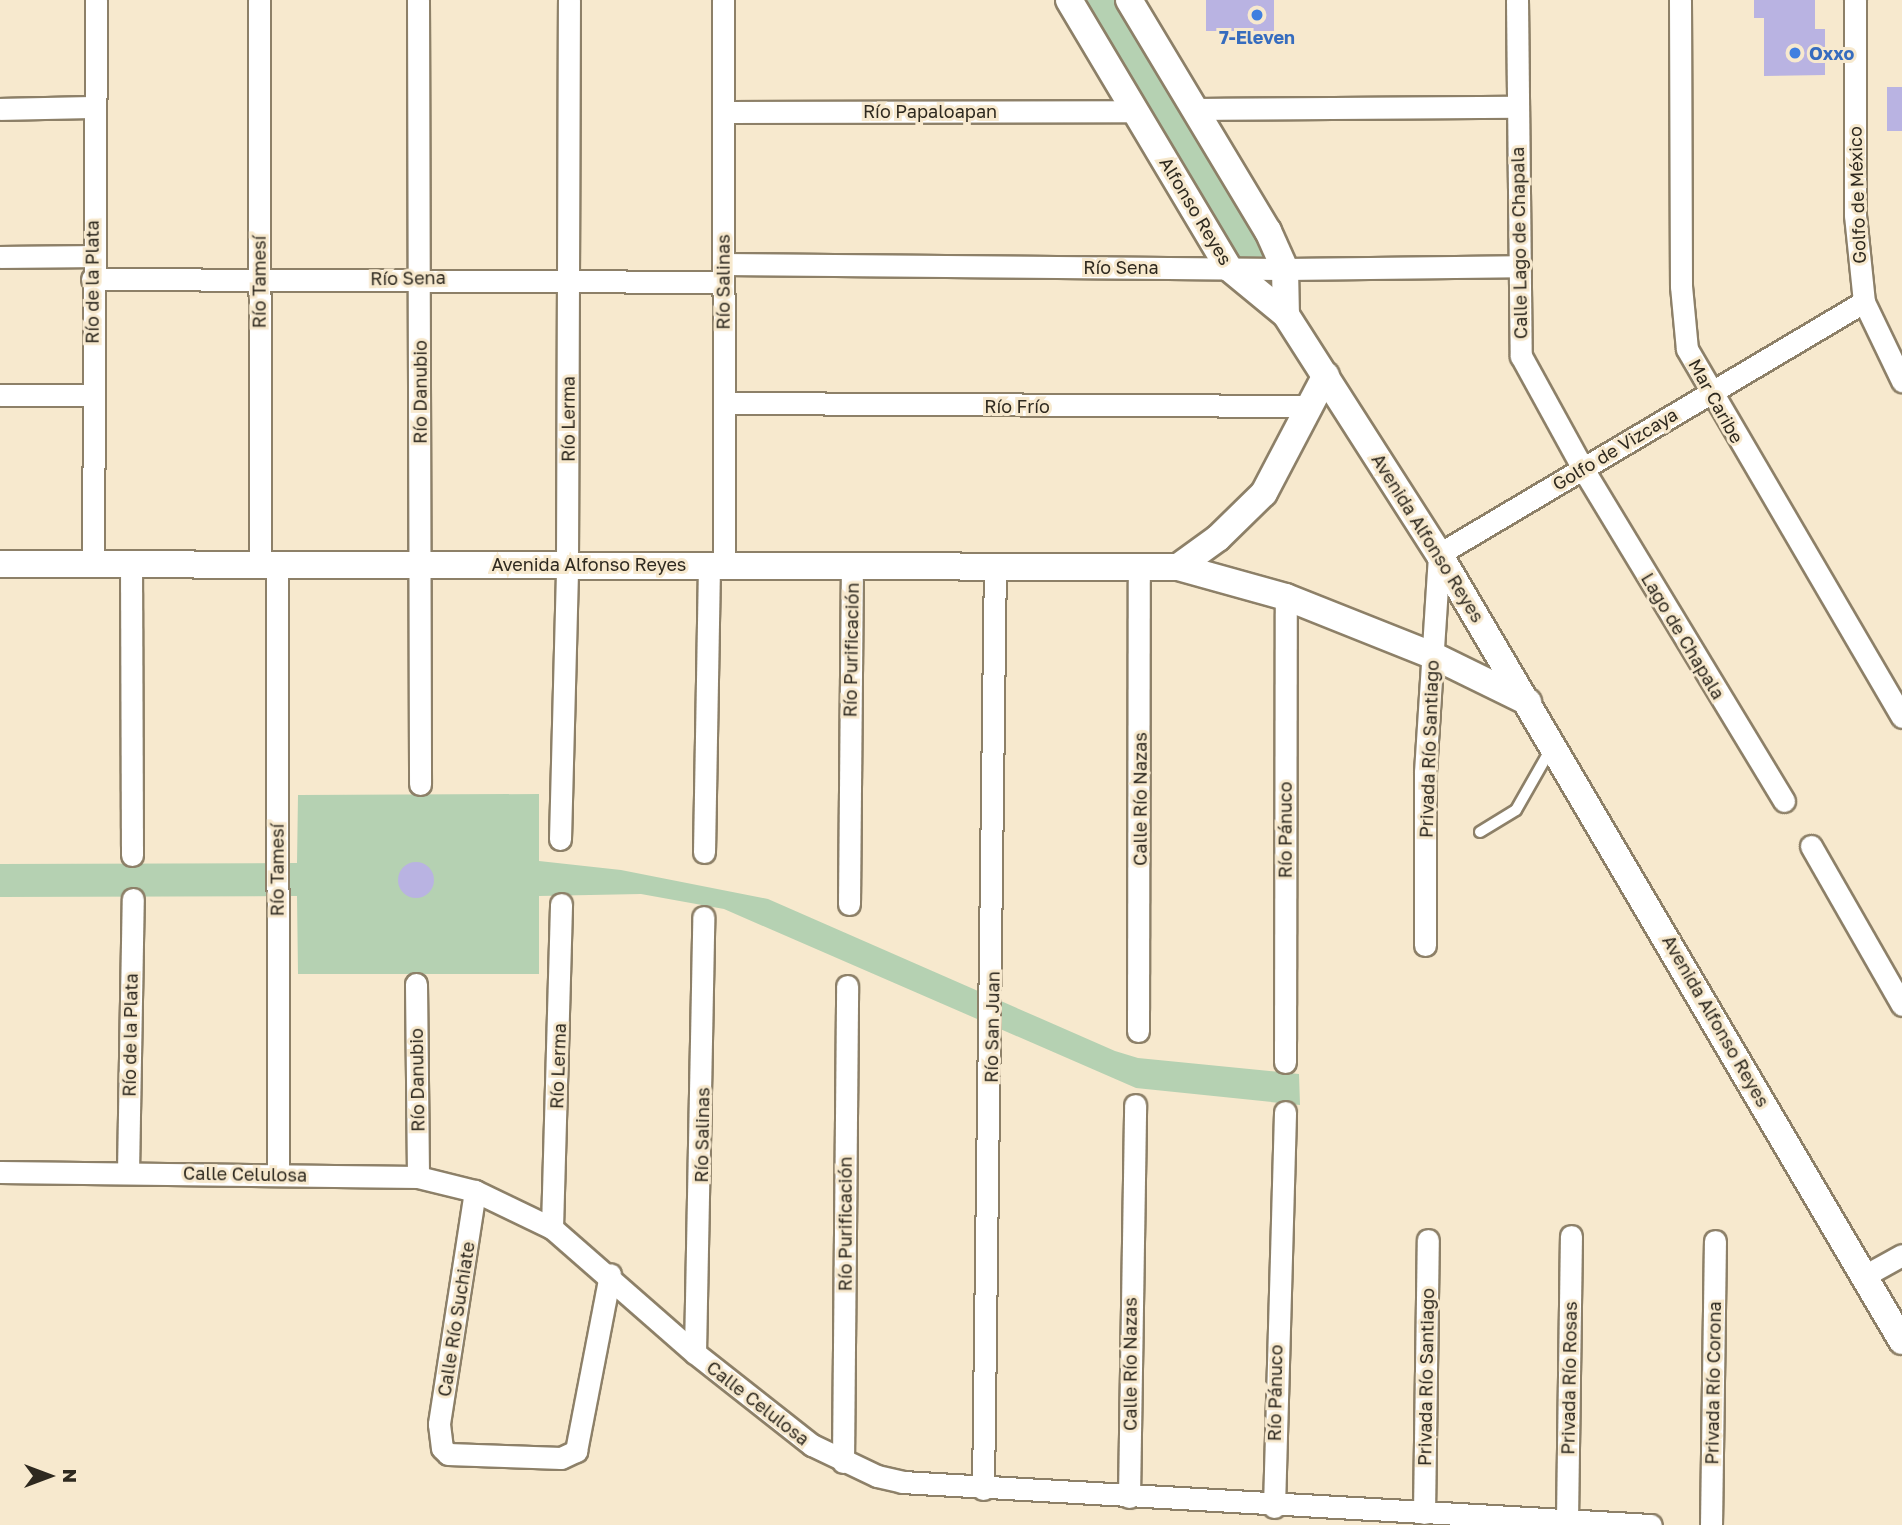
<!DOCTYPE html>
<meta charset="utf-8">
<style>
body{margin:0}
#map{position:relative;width:1902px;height:1525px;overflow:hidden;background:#f7e9ce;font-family:"Golos Text",sans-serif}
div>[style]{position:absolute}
.green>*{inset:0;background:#b5d1b2}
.building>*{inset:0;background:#b9b3e2;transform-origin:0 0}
.round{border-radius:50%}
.roads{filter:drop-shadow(2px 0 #8d8068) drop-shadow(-2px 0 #8d8068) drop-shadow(0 2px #8d8068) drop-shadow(0 -2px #8d8068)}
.service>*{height:10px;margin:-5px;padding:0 5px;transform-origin:5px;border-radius:5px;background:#fff}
.minor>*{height:21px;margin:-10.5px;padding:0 10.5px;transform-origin:10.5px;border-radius:10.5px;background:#fff}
.tertiary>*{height:26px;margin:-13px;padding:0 13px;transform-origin:13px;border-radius:13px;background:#fff}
.dots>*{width:19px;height:19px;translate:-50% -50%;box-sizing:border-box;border:4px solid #f7e9ce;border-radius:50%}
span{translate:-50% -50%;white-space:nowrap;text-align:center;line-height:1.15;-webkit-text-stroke:6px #f7e9ce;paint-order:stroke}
.shop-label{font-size:18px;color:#366cbe;font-weight:700}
.left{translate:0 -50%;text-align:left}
.street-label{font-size:18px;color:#2e291f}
.north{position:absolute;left:14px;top:1441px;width:70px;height:70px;-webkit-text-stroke:5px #f7e9ce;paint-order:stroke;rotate:90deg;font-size:19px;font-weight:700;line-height:28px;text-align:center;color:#2e291f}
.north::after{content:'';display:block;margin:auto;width:24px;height:32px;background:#2e291f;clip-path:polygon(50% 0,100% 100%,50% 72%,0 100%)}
</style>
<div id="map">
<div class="green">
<div style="clip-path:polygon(1088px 0,1126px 0,1274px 257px,1257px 261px,1233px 255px,1084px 3px)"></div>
<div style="clip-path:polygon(539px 794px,539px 861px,621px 870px,768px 899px,1115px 1051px,1138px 1058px,1299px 1074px,1300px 1105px,1136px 1088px,724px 909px,641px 894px,539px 896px,539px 974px,298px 974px,297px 896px,0 897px,0 864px,297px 863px,298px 795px)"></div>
</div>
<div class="building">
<div style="left:1206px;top:0;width:68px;height:31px"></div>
<div style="clip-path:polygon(1754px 0,1815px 0,1815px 29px,1825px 29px,1825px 75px,1764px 76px,1764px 18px,1754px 18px)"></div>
<div style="left:1887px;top:87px;width:15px;height:44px"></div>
<div class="round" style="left:398px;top:862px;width:36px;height:36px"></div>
</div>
<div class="roads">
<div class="service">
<div style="left:1480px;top:832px;width:42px;rotate:-31.4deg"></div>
<div style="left:1516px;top:810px;width:73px;rotate:-60.3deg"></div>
</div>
<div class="minor">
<div style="left:259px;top:0;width:565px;rotate:89.9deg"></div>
<div style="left:418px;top:0;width:784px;rotate:89.85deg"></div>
<div style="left:723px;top:0;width:564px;rotate:89.9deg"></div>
<div style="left:1517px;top:0;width:356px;rotate:89.4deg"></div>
<div style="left:1521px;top:356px;width:129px;rotate:61.2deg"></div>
<div style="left:1583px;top:469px;width:388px;rotate:58.8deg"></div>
<div style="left:1680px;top:0;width:286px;rotate:89.8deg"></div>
<div style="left:1681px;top:286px;width:63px;rotate:84.6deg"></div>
<div style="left:1687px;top:349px;width:426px;rotate:59.7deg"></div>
<div style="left:1855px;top:0;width:215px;rotate:90deg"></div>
<div style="left:1855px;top:215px;width:87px;rotate:84.1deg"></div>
<div style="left:1864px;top:302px;width:88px;rotate:64.3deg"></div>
<div style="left:0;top:109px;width:93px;rotate:-1.2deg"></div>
<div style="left:1197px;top:109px;width:320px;rotate:-0.4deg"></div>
<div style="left:723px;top:112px;width:413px;rotate:-0.1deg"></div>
<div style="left:0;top:257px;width:92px;rotate:-0.6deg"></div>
<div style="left:723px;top:264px;width:562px;rotate:0.51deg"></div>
<div style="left:1285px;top:269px;width:233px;rotate:-0.7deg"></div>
<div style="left:92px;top:279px;width:631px;rotate:0.27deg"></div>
<div style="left:0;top:395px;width:92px"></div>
<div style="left:724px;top:403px;width:587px;rotate:0.29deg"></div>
<div style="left:93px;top:563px;width:563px;rotate:-89.69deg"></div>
<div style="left:131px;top:564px;width:291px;rotate:89.8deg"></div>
<div style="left:277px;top:565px;width:610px;rotate:89.91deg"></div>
<div style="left:560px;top:839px;width:276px;rotate:-88.5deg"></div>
<div style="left:567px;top:563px;width:563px;rotate:-89.8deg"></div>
<div style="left:1811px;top:846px;width:183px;rotate:60.2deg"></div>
<div style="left:704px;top:852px;width:287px;rotate:-89deg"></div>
<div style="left:849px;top:904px;width:340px;rotate:-89.5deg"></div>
<div style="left:1425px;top:945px;width:173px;rotate:-90deg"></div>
<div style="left:1425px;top:772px;width:218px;rotate:-86.3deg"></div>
<div style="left:1439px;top:554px;width:494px;rotate:-30.7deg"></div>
<div style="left:416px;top:984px;width:193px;rotate:89.4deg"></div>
<div style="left:1138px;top:1031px;width:465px;rotate:-89.9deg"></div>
<div style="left:1285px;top:1062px;width:465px;rotate:-89.9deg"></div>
<div style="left:0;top:1172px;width:418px;rotate:0.7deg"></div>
<div style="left:418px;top:1177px;width:59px;rotate:13.8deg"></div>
<div style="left:475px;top:1191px;width:85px;rotate:25.7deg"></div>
<div style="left:552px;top:1228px;width:190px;rotate:41.2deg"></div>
<div style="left:695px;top:1353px;width:149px;rotate:38.2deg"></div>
<div style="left:812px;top:1445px;width:72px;rotate:25.5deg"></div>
<div style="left:877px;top:1476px;width:26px;rotate:13deg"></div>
<div style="left:902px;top:1482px;width:750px;rotate:3.29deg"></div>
<div style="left:128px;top:1172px;width:273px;rotate:-89deg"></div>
<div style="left:475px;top:1191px;width:236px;rotate:98.8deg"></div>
<div style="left:439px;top:1424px;width:24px;rotate:83deg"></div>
<div style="left:442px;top:1448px;width:8px;rotate:45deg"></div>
<div style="left:448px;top:1454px;width:113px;rotate:2deg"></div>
<div style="left:561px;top:1458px;width:17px;rotate:-25deg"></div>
<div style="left:576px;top:1451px;width:180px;rotate:-79.1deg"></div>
<div style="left:552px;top:1228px;width:324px;rotate:-88.4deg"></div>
<div style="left:1864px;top:1276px;width:43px;rotate:-28.9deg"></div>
<div style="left:695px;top:1353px;width:436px;rotate:-88.9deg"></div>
<div style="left:843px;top:1462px;width:476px;rotate:-89.5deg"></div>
<div style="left:983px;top:1489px;width:925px;rotate:-89.26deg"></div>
<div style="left:1129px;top:1497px;width:392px;rotate:-89.1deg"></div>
<div style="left:1274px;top:1507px;width:395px;rotate:-88.4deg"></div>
<div style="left:1424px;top:1513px;width:273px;rotate:-89.2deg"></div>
<div style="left:1567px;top:1520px;width:284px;rotate:-89.2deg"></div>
<div style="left:1711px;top:1525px;width:284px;rotate:-89.2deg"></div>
</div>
<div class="tertiary">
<div style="left:1069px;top:0;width:312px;rotate:59.2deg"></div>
<div style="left:1229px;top:268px;width:74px;rotate:39.5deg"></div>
<div style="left:1286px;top:315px;width:284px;rotate:57.4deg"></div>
<div style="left:1439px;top:554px;width:913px;rotate:59.53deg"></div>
<div style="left:1129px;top:0;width:270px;rotate:59deg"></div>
<div style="left:1268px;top:231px;width:42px;rotate:65.9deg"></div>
<div style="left:1285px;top:269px;width:46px;rotate:88.8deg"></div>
<div style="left:0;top:564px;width:1178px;rotate:0.15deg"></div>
<div style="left:1178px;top:567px;width:112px;rotate:15.5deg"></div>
<div style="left:1286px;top:597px;width:157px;rotate:21.7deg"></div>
<div style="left:1432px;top:655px;width:107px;rotate:26.1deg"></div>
<div style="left:1178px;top:567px;width:49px;rotate:-35.9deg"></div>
<div style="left:1218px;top:538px;width:64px;rotate:-44.4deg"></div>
<div style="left:1264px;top:493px;width:133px;rotate:-62.3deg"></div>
</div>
</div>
<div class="dots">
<div style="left:1257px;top:15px;background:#3f7fe0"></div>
<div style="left:1795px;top:53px;background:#3f7fe0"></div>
</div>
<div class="shop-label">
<span style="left:1257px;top:37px">7-Eleven</span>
<span class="left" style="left:1809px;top:53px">Oxxo</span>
</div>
<div class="street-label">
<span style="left:930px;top:111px">Río Papaloapan</span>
<span style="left:1857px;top:195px;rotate:-92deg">Golfo de México</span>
<span style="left:1196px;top:211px;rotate:59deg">Alfonso Reyes</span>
<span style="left:1519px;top:243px;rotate:-91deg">Calle Lago de Chapala</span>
<span style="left:1121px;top:267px">Río Sena</span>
<span style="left:408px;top:278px;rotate:-1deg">Río Sena</span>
<span style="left:92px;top:282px;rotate:-90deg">Río de la Plata</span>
<span style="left:259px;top:282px;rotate:-90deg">Río Tamesí</span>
<span style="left:723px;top:282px;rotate:-90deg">Río Salinas</span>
<span style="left:420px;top:392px;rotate:-90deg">Río Danubio</span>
<span style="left:1716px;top:401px;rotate:61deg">Mar Caribe</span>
<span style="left:1017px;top:406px">Río Frío</span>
<span style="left:568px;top:419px;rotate:-90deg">Río Lerma</span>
<span style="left:1615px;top:449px;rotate:-31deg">Golfo de Vizcaya</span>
<span style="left:1428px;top:538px;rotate:58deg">Avenida Alfonso Reyes</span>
<span style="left:589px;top:564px">Avenida Alfonso Reyes</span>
<span style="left:1683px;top:636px;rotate:59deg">Lago de Chapala</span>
<span style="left:851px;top:650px;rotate:-89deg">Río Purificación</span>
<span style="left:1429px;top:749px;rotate:-88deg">Privada Río Santiago</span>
<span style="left:1140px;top:799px;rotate:-90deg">Calle Río Nazas</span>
<span style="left:1285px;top:830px;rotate:-90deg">Río Pánuco</span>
<span style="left:277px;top:870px;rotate:-90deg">Río Tamesí</span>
<span style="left:1716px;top:1021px;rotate:60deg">Avenida Alfonso Reyes</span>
<span style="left:992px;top:1027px;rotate:-89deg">Río San Juan</span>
<span style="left:130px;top:1035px;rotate:-89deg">Río de la Plata</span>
<span style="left:558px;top:1066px;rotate:-88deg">Río Lerma</span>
<span style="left:417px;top:1080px;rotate:-91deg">Río Danubio</span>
<span style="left:702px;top:1135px;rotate:-89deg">Río Salinas</span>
<span style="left:245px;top:1174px;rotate:1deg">Calle Celulosa</span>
<span style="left:845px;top:1224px;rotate:-90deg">Río Purificación</span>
<span style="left:456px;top:1319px;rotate:-81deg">Calle Río Suchiate</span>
<span style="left:1130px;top:1364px;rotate:-90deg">Calle Río Nazas</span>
<span style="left:1426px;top:1377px;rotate:-89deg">Privada Río Santiago</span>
<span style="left:1569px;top:1378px;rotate:-89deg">Privada Río Rosas</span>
<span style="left:1713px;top:1383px;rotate:-89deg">Privada Río Corona</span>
<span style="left:1275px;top:1393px;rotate:-89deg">Río Pánuco</span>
<span style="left:758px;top:1403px;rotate:38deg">Calle Celulosa</span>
</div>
<div class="north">N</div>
</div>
